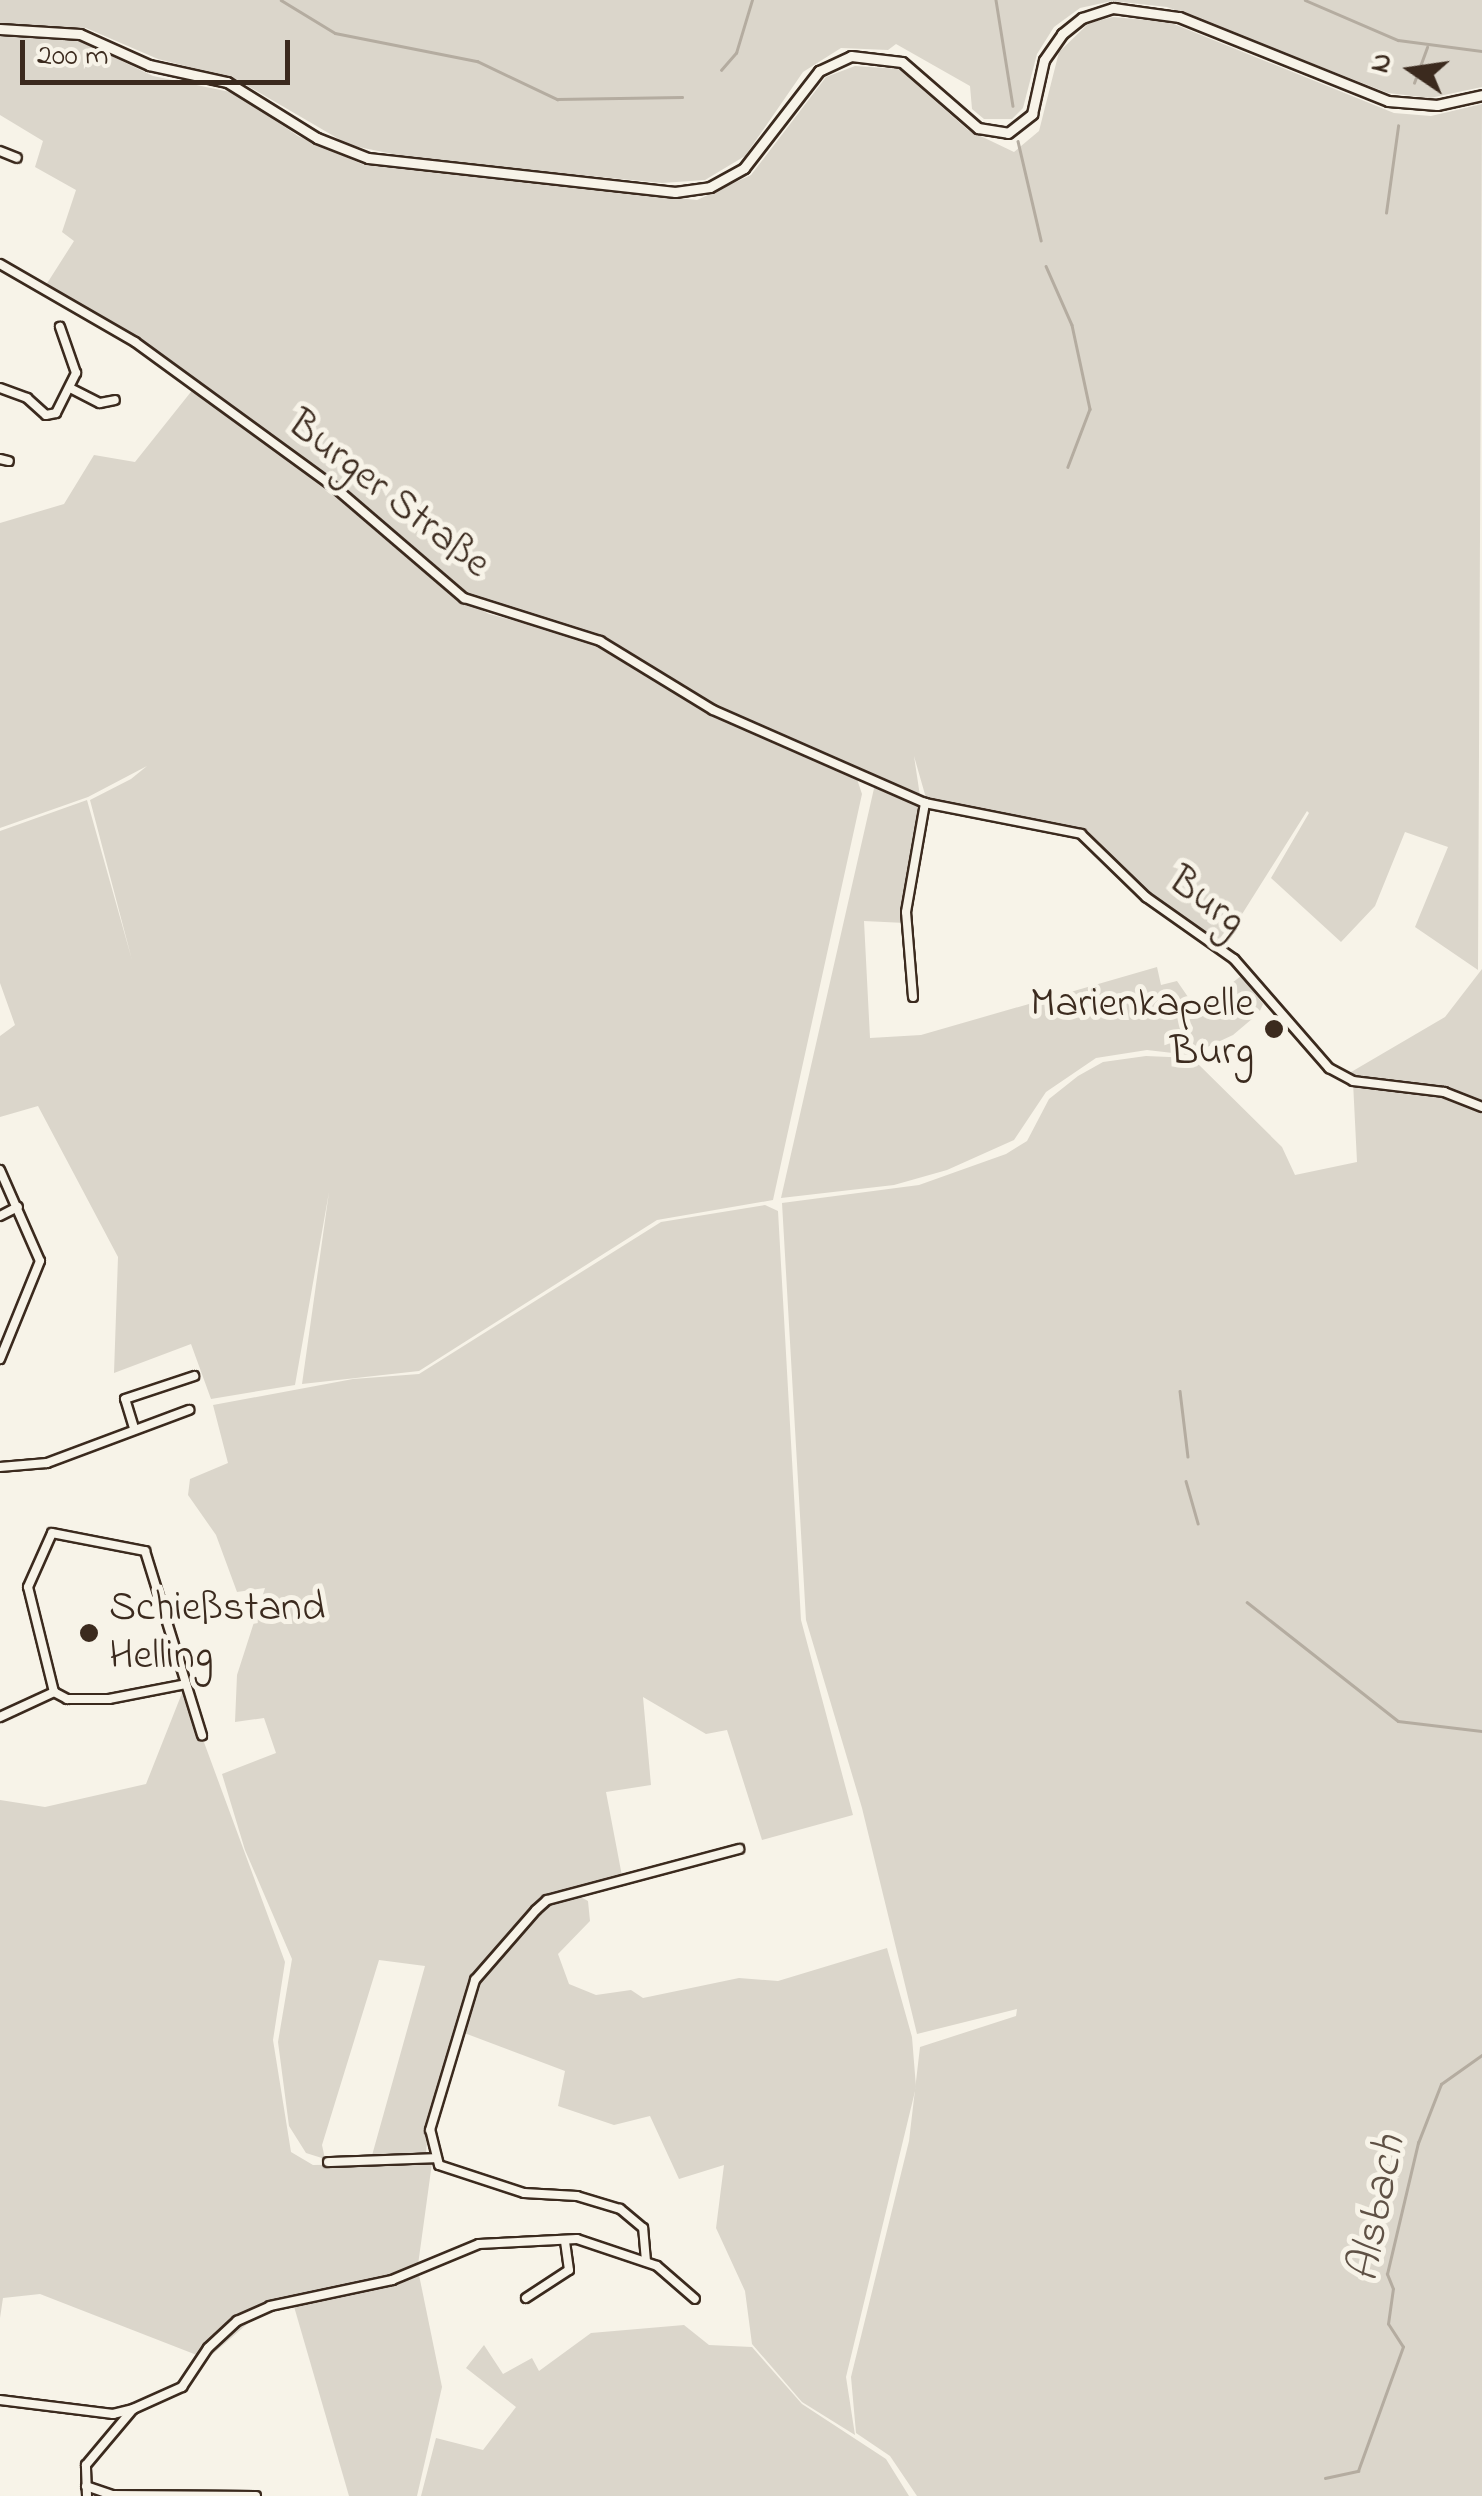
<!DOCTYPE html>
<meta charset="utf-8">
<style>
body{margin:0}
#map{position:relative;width:1482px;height:2496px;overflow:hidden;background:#f7f3e8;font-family:"Indie Flower",sans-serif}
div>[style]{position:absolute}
.green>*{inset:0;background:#dbd6cb}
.stream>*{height:2.5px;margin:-1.25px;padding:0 1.25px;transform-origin:1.25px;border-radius:1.25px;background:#b4aca0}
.roads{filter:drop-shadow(2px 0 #3b2a1e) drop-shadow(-2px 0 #3b2a1e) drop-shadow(0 2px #3b2a1e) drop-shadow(0 -2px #3b2a1e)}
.minor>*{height:8px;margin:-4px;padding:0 4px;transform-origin:4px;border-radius:4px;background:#f7f3e8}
.tertiary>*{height:9px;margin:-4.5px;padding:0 4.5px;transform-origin:4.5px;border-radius:4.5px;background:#f7f3e8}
.dots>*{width:28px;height:28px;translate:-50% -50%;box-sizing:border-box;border:5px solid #f7f3e8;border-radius:50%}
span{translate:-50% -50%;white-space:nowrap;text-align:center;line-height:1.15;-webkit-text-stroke:10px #f7f3e8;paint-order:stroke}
.street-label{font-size:42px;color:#3b2a1e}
.poi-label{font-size:42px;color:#3b2a1e}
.right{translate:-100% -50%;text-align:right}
.left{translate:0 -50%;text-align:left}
.water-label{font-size:45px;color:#5f5145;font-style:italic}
.north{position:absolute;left:1362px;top:20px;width:100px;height:100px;-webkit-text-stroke:8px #f7f3e8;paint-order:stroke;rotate:283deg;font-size:28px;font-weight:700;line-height:40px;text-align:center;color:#3b2a1e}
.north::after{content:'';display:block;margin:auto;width:35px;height:45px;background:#3b2a1e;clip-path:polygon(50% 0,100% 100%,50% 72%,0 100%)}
.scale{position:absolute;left:20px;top:40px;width:270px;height:45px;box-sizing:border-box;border:5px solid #3b2a1e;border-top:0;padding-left:12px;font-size:30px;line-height:35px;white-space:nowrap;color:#3b2a1e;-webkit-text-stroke:8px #f7f3e8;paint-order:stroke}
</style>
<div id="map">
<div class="green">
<div style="clip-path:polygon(0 0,1482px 0,1482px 87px,1430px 98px,1388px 93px,1167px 7px,1112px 1px,1080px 8px,1054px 27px,1037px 54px,1023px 108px,1012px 119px,984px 119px,972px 109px,970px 86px,896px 44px,888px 50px,841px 48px,803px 72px,745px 156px,705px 180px,662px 183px,417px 159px,349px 145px,236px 79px,158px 59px,86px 28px,0 25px)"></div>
<div style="clip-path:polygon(1113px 17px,1169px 22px,1394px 113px,1431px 116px,1482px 104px,1478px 970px,1415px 927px,1448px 847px,1405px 832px,1375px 906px,1341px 942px,1271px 878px,1309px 813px,1307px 811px,1222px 946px,1163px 907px,1093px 838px,1068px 825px,926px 798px,914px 756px,920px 796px,733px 716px,601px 639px,461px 593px,313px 467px,119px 326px,46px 285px,74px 241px,62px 232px,76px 190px,35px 167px,43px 141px,0 115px,0 36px,78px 40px,153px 76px,235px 93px,298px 136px,364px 165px,697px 200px,751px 175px,826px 77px,855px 66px,899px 69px,968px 130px,1014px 152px,1039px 131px,1059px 52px,1089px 23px)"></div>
<div style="clip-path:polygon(194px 388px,343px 499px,455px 596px,489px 614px,599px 643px,709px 711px,854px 770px,862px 794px,773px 1200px,657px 1220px,419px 1371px,302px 1384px,329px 1192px,295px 1385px,211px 1399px,191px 1344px,114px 1373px,118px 1257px,38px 1106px,0 1117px,0 1036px,15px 1025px,0 983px,0 831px,87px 800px,132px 960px,90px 800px,131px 779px,147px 766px,88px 797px,0 828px,0 523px,64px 504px,94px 455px,135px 462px)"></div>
<div style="clip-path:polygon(875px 784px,916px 802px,918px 811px,905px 923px,864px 921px,870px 1038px,921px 1035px,1157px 967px,1161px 985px,1177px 981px,1197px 1010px,1241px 976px,1263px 1004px,1259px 1013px,1233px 1035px,1190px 1055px,1147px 1050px,1096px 1058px,1046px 1092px,1014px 1140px,947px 1170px,894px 1185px,781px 1198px)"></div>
<div style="clip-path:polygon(1482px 969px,1482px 1106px,1445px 1091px,1346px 1075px,1445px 1017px)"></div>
<div style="clip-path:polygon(1146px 1056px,1192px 1058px,1282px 1147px,1295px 1175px,1357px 1162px,1353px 1082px,1423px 1089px,1482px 1108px,1482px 2496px,917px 2496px,890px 2456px,856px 2433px,851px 2377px,909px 2141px,920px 2047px,1016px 2016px,1017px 2009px,917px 2034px,862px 1808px,806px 1620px,782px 1203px,919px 1185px,1006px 1154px,1027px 1141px,1049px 1099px,1078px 1076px,1103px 1062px)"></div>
<div style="clip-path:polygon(765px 1205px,778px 1211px,801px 1620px,853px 1815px,762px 1840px,727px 1730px,706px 1734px,643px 1697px,651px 1785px,606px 1792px,622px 1876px,535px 1909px,481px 1964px,429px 2118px,426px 2153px,371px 2159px,425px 1966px,379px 1960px,322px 2145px,325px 2159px,306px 2153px,289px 2126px,278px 2042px,292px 1959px,245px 1850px,222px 1774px,276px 1753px,264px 1718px,235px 1722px,237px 1675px,265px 1588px,237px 1592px,216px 1535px,188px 1495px,190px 1479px,228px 1463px,213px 1405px,353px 1379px,419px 1374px,661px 1222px)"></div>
<div style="clip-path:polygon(184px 1688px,285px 1962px,273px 2040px,291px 2152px,313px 2165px,432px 2163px,418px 2265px,391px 2278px,270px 2304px,207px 2359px,40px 2294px,3px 2298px,0 2318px,0 1800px,45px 1807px,146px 1784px)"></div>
<div style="clip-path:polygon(577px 1895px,588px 1901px,590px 1921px,558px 1954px,569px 1984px,596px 1995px,631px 1990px,643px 1998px,739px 1978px,778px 1981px,887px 1948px,912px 2037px,916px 2087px,846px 2377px,855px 2435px,802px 2402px,752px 2344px,745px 2291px,716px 2228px,724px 2165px,679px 2179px,650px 2116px,614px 2125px,558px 2106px,565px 2071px,459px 2031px,483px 1967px,548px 1902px)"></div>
<div style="clip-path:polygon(418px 2270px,442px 2387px,417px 2496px,349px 2496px,293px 2303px)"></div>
<div style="clip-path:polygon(684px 2325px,709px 2345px,752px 2347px,802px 2404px,886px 2459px,909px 2496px,421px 2496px,436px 2438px,483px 2450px,516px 2407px,466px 2368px,484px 2345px,503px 2374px,532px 2358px,539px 2371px,591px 2333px)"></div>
</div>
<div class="stream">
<div style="left:281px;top:0;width:63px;rotate:31.4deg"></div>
<div style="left:335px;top:33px;width:145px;rotate:11.2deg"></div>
<div style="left:477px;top:61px;width:89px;rotate:25.4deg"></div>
<div style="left:557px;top:99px;width:125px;rotate:-0.9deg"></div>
<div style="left:996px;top:0;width:107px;rotate:80.9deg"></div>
<div style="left:1305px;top:0;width:101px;rotate:23.3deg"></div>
<div style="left:1398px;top:40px;width:85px;rotate:7.5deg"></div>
<div style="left:721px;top:70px;width:23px;rotate:-49deg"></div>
<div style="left:736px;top:53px;width:55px;rotate:-73.2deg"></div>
<div style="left:1414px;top:83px;width:38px;rotate:-70deg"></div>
<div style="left:1018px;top:141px;width:102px;rotate:76.9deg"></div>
<div style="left:1386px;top:213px;width:88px;rotate:-82.1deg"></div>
<div style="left:1046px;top:266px;width:64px;rotate:66.2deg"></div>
<div style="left:1072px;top:325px;width:86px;rotate:77.9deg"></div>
<div style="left:1090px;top:409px;width:62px;rotate:110.8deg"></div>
<div style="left:1180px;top:1391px;width:66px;rotate:83.1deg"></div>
<div style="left:1186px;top:1481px;width:44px;rotate:74.1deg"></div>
<div style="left:1247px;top:1602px;width:192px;rotate:38.2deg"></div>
<div style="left:1398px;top:1721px;width:85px;rotate:6.8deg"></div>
<div style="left:1325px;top:2478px;width:34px;rotate:-12deg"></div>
<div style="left:1358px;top:2471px;width:132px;rotate:-70.1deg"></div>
<div style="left:1403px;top:2347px;width:27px;rotate:-123deg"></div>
<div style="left:1388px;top:2324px;width:35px;rotate:-82deg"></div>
<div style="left:1393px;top:2289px;width:16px;rotate:-112deg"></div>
<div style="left:1387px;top:2274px;width:135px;rotate:-76.7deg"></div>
<div style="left:1418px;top:2143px;width:63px;rotate:-68.7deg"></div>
<div style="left:1441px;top:2084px;width:50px;rotate:-35.3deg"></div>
</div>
<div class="roads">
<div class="minor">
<div style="left:0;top:151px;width:18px;rotate:22deg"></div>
<div style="left:0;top:264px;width:156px;rotate:30deg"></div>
<div style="left:135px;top:342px;width:253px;rotate:36.1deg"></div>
<div style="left:339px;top:491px;width:165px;rotate:40.6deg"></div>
<div style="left:464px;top:598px;width:143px;rotate:17.5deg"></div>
<div style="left:600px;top:641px;width:132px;rotate:31.4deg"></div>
<div style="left:713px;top:710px;width:232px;rotate:23.7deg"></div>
<div style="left:925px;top:803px;width:159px;rotate:11.2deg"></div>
<div style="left:1081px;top:834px;width:91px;rotate:44.1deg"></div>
<div style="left:1146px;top:897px;width:108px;rotate:35.2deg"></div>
<div style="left:1234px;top:959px;width:145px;rotate:48.9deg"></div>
<div style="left:1329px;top:1068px;width:27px;rotate:28deg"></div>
<div style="left:1353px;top:1081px;width:92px;rotate:6.9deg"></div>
<div style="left:1444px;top:1092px;width:41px;rotate:21.5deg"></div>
<div style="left:0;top:388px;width:29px;rotate:20deg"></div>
<div style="left:27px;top:398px;width:25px;rotate:42deg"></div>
<div style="left:46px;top:415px;width:10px;rotate:-11deg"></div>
<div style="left:56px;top:413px;width:45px;rotate:-63.4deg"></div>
<div style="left:76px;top:373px;width:49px;rotate:-109.2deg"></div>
<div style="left:72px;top:389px;width:31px;rotate:27deg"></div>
<div style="left:100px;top:403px;width:15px;rotate:-11deg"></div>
<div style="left:0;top:459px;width:9px;rotate:13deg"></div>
<div style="left:913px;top:997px;width:85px;rotate:-94.7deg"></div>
<div style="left:906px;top:912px;width:111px;rotate:-80.1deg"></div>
<div style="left:0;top:1170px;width:99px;rotate:66.3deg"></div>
<div style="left:40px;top:1261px;width:106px;rotate:112.2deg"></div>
<div style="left:0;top:1216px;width:20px;rotate:-27deg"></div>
<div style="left:134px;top:1428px;width:30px;rotate:-107deg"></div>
<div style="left:125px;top:1399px;width:73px;rotate:-18.4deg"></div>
<div style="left:0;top:1467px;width:47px;rotate:-4.9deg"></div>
<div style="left:47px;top:1463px;width:152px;rotate:-20.5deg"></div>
<div style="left:54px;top:1692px;width:108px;rotate:-103.9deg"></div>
<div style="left:28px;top:1587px;width:59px;rotate:-66deg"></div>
<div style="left:52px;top:1533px;width:95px;rotate:11deg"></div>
<div style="left:145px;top:1551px;width:193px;rotate:72.8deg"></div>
<div style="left:54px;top:1692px;width:15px;rotate:28deg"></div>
<div style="left:67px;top:1699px;width:42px"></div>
<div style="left:109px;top:1699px;width:78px;rotate:-11deg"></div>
<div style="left:0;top:1717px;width:60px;rotate:-24.8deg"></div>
<div style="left:328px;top:2162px;width:108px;rotate:-2.1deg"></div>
<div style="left:646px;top:2261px;width:33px;rotate:-95deg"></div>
<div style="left:643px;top:2228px;width:30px;rotate:-140deg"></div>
<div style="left:620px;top:2209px;width:45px;rotate:-163.2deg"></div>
<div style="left:577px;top:2196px;width:53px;rotate:-176.8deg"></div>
<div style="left:524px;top:2193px;width:89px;rotate:-161.8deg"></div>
<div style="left:439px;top:2165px;width:36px;rotate:-104deg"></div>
<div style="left:430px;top:2130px;width:157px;rotate:-73.3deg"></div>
<div style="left:475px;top:1980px;width:93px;rotate:-48.9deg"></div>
<div style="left:536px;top:1910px;width:15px;rotate:-42deg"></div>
<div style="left:547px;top:1900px;width:199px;rotate:-14.9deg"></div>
<div style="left:526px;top:2298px;width:51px;rotate:-33.1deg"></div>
<div style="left:569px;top:2270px;width:29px;rotate:-98deg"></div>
<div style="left:0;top:2400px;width:114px;rotate:7.1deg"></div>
<div style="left:113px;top:2414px;width:21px;rotate:-14deg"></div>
<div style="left:133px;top:2409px;width:54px;rotate:-24.2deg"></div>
<div style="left:182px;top:2387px;width:47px;rotate:-56.3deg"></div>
<div style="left:208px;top:2348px;width:40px;rotate:-43deg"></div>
<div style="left:237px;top:2321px;width:36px;rotate:-24deg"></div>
<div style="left:270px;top:2306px;width:125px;rotate:-12deg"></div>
<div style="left:392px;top:2280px;width:94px;rotate:-22.5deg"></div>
<div style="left:479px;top:2244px;width:98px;rotate:-2.9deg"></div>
<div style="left:577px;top:2239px;width:84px;rotate:18.6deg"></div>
<div style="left:657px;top:2266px;width:50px;rotate:41deg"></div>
<div style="left:86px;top:2486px;width:28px;rotate:19deg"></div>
<div style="left:112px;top:2495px;width:144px;rotate:0.4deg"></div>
<div style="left:87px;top:2496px;width:31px;rotate:-92deg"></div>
<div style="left:86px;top:2465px;width:73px;rotate:-50deg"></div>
</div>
<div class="tertiary">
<div style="left:0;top:29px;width:80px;rotate:3.6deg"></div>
<div style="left:80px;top:34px;width:76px;rotate:24.2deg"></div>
<div style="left:149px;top:65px;width:80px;rotate:12.3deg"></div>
<div style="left:227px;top:82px;width:106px;rotate:31.9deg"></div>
<div style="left:317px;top:138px;width:55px;rotate:21.4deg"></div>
<div style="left:368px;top:158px;width:309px;rotate:6.3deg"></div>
<div style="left:675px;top:192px;width:35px;rotate:-8deg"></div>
<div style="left:710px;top:187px;width:39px;rotate:-29deg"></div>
<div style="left:744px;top:168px;width:123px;rotate:-52.3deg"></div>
<div style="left:819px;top:71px;width:35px;rotate:-25deg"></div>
<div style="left:851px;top:56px;width:51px;rotate:6.7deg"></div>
<div style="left:902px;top:62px;width:101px;rotate:41deg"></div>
<div style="left:978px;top:128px;width:30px;rotate:9deg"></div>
<div style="left:1008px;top:133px;width:31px;rotate:-38deg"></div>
<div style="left:1032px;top:114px;width:55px;rotate:-77.5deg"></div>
<div style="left:1044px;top:60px;width:32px;rotate:-55deg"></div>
<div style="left:1062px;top:34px;width:26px;rotate:-39deg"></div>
<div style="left:1082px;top:18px;width:33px;rotate:-18deg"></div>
<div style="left:1113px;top:8px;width:67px;rotate:7.8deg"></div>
<div style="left:1179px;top:17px;width:225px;rotate:21.9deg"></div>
<div style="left:1388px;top:101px;width:49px;rotate:4.7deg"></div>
<div style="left:1437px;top:105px;width:46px;rotate:-12.5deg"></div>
</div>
</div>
<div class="dots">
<div style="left:1274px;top:1029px;background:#3b2a1e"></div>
<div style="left:89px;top:1633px;background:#3b2a1e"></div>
</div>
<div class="street-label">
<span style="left:388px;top:495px;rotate:38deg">Burger Straße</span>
<span style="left:1206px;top:902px;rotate:37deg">Burg</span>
</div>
<div class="poi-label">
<span class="right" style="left:1254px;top:1029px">Marienkapelle<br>Burg</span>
<span class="left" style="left:109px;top:1633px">Schießstand<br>Helling</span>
</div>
<div class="water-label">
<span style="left:1379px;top:2209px;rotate:-79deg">Alsbach</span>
</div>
<div class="north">N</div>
<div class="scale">200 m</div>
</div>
